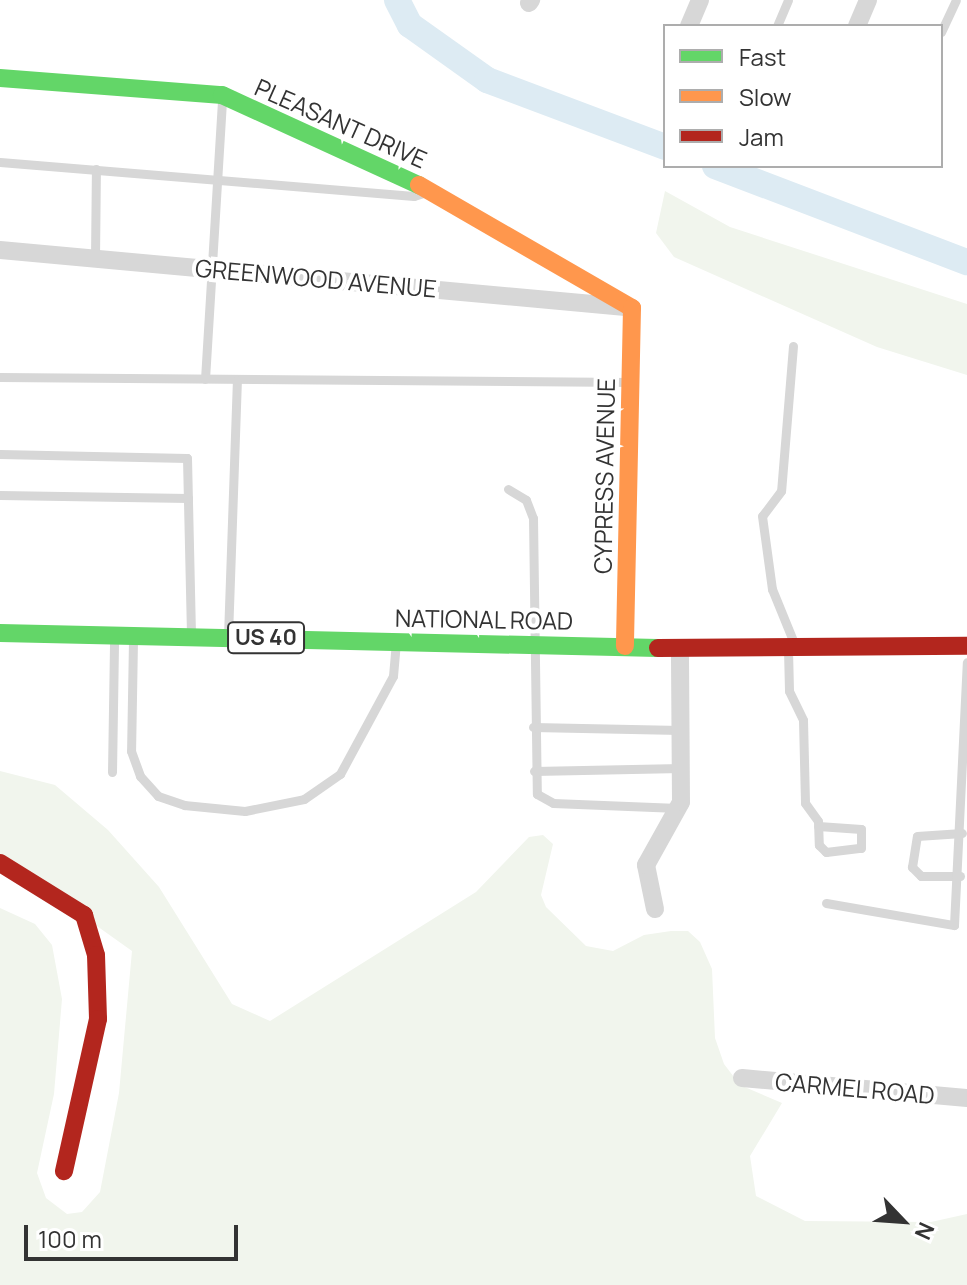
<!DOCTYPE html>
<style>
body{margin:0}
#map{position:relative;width:967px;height:1285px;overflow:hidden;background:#fff;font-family:Manrope,sans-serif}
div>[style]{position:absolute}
.green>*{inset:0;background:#f1f5ed}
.river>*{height:26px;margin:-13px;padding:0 13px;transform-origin:13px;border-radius:13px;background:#ddebf3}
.lane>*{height:9px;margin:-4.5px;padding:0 4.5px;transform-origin:4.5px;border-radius:4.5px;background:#d7d7d7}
.street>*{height:18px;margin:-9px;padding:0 9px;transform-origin:9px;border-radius:9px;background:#d7d7d7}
.fast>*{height:18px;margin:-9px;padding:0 9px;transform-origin:9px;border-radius:9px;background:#63d668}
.slow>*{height:18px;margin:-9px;padding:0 9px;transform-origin:9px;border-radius:9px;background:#ff974d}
.jam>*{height:18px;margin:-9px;padding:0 9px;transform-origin:9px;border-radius:9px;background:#b3261e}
span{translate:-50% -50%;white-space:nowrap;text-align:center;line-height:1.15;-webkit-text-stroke:8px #fff;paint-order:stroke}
.shield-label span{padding:2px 6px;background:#fff;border:2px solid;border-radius:6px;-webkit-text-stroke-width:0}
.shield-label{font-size:22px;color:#333;font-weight:700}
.street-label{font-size:24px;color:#333}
.legend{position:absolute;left:663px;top:24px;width:280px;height:144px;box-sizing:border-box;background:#fff;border:2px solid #adadad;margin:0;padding:10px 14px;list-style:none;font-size:24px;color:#333}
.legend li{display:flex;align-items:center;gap:16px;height:40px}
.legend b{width:40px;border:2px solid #adadad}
.north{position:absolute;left:863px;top:1181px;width:80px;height:80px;-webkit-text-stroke:6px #fff;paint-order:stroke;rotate:115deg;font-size:22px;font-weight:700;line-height:32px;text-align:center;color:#333}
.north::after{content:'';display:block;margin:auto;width:28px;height:36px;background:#333;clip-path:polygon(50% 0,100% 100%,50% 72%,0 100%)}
.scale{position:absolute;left:24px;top:1225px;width:214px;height:36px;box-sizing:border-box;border:4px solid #333;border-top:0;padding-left:10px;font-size:24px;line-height:28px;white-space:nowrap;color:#333;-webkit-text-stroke:6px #fff;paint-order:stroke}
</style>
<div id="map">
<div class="green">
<div style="clip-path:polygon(665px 191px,730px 227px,967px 304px,967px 375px,877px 347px,674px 257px,656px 233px)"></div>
<div style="clip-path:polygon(0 771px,55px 785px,108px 830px,159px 887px,232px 1004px,270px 1021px,476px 892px,529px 837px,543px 835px,553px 844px,541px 895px,546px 907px,586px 946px,613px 951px,644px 935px,671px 931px,688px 931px,700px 942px,712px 969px,715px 1038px,724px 1064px,740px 1085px,782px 1103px,750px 1156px,756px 1196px,805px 1221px,931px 1222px,967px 1214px,967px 1285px,0 1285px,0 908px,35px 924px,52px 945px,62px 999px,54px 1094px,37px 1173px,46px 1198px,67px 1214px,82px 1212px,100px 1192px,119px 1093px,132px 951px,0 857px)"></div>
</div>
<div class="river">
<div style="left:397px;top:0;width:28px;rotate:63deg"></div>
<div style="left:410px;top:25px;width:95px;rotate:35.5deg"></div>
<div style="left:487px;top:80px;width:190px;rotate:20.6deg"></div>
<div style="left:715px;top:166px;width:270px;rotate:20.9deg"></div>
</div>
<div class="lane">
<div style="left:777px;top:26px;width:28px;rotate:-67deg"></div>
<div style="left:941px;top:32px;width:35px;rotate:-65deg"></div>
<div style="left:0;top:162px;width:415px;rotate:4.7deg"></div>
<div style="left:414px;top:196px;width:13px;rotate:-18deg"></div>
<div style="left:95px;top:258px;width:89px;rotate:-89.4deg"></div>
<div style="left:793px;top:346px;width:145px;rotate:94.7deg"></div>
<div style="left:781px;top:491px;width:31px;rotate:127deg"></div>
<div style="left:762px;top:516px;width:74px;rotate:82.2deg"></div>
<div style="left:772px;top:589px;width:58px;rotate:67.8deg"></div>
<div style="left:0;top:377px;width:630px;rotate:0.45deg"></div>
<div style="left:205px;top:379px;width:281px;rotate:-86.5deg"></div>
<div style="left:0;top:454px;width:187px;rotate:1.2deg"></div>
<div style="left:187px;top:458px;width:177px;rotate:88.7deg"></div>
<div style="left:508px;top:489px;width:21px;rotate:31deg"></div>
<div style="left:526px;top:500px;width:19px;rotate:69deg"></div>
<div style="left:533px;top:518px;width:276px;rotate:89.2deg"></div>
<div style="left:537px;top:794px;width:18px;rotate:29deg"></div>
<div style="left:553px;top:803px;width:125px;rotate:2.3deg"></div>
<div style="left:0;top:495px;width:188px;rotate:0.9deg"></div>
<div style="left:228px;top:636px;width:256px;rotate:-88deg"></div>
<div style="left:133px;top:640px;width:111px;rotate:91deg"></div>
<div style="left:131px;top:751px;width:27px;rotate:70deg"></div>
<div style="left:140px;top:776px;width:27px;rotate:48deg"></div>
<div style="left:158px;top:796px;width:28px;rotate:19deg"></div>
<div style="left:184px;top:805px;width:61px;rotate:5.6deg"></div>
<div style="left:245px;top:811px;width:60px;rotate:-11.5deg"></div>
<div style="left:304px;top:799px;width:44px;rotate:-34.8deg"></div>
<div style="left:340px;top:774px;width:111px;rotate:-61.6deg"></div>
<div style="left:393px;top:676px;width:32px;rotate:-85deg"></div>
<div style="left:788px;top:649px;width:42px;rotate:88.6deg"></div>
<div style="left:789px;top:691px;width:32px;rotate:64deg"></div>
<div style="left:803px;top:720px;width:83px;rotate:88.6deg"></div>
<div style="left:805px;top:803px;width:22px;rotate:54deg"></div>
<div style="left:818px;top:821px;width:24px;rotate:88deg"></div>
<div style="left:819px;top:845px;width:10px;rotate:45deg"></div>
<div style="left:826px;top:852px;width:35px;rotate:-7deg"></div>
<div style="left:861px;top:848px;width:19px;rotate:-90deg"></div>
<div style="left:861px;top:829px;width:43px;rotate:-176deg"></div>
<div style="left:533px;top:727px;width:147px;rotate:1.2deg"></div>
<div style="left:534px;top:771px;width:147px;rotate:-1.2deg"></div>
<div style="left:112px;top:772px;width:134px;rotate:-89.1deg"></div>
<div style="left:960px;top:876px;width:39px;rotate:180deg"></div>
<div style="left:921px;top:876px;width:13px;rotate:-135deg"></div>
<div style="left:912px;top:867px;width:31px;rotate:-81deg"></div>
<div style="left:917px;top:836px;width:45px;rotate:-3.8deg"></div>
<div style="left:826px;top:903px;width:130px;rotate:9.8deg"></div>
<div style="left:954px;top:925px;width:263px;rotate:-87.2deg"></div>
</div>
<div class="street">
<div style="left:529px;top:3px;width:4px;rotate:-56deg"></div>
<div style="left:689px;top:26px;width:28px;rotate:-67deg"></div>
<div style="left:857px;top:26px;width:28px;rotate:-67deg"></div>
<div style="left:0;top:250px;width:628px;rotate:5.21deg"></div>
<div style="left:655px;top:909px;width:45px;rotate:-101.6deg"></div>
<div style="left:646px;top:865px;width:72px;rotate:-60.9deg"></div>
<div style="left:681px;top:802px;width:154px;rotate:-90.4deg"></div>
<div style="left:742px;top:1078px;width:226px;rotate:5.1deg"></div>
</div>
<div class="fast">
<div style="left:0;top:78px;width:223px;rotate:4.4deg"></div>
<div style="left:222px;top:95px;width:217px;rotate:24.6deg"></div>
<div style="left:0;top:633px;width:658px;rotate:1.31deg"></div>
</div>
<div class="slow">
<div style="left:419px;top:185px;width:246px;rotate:30deg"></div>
<div style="left:632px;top:308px;width:338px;rotate:91.2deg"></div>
</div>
<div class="jam">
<div style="left:658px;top:648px;width:309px;rotate:-0.4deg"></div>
<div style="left:0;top:863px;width:99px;rotate:31.8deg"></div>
<div style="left:84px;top:915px;width:42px;rotate:73.3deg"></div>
<div style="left:96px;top:955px;width:64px;rotate:88.2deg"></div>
<div style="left:98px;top:1019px;width:156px;rotate:102.6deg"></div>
</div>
<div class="shield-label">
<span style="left:266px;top:638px">US 40</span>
</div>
<div class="street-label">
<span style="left:341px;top:123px;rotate:24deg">PLEASANT DRIVE</span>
<span style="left:316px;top:278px;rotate:5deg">GREENWOOD AVENUE</span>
<span style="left:604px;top:476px;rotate:-89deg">CYPRESS AVENUE</span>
<span style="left:484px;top:619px;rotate:1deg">NATIONAL ROAD</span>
<span style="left:855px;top:1088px;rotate:5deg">CARMEL ROAD</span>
</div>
<ul class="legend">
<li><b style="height:10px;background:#63d668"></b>Fast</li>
<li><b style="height:10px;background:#ff974d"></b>Slow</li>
<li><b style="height:10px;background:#b3261e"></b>Jam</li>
</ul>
<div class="north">N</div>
<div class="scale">100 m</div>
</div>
